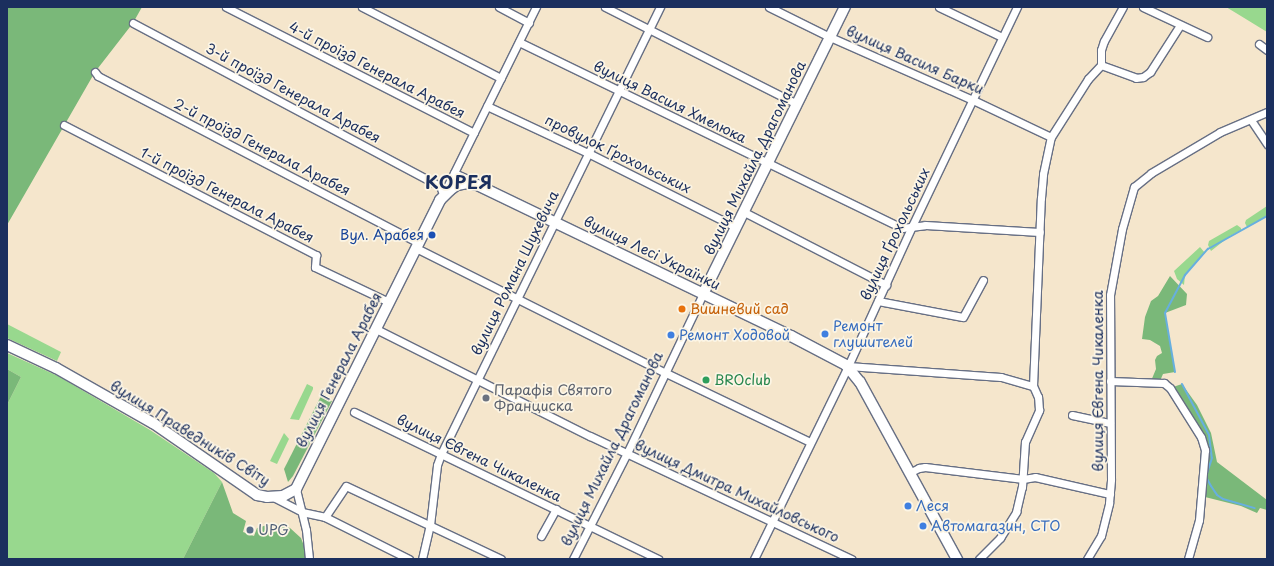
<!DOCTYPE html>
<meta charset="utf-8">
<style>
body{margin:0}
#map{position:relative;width:1274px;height:566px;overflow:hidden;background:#f5e6cc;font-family:"Playpen Sans",sans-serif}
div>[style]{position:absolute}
.green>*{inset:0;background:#98d88e}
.forest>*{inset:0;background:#7ab879}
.stream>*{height:2px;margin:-1px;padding:0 1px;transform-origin:1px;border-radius:1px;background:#67afdf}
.roads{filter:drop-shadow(1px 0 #676f84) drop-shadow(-1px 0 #676f84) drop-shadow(0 1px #676f84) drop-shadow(0 -1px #676f84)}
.street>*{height:7px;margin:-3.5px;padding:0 3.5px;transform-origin:3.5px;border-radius:3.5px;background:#fff}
.secondary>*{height:10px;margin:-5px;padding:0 5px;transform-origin:5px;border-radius:5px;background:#fff}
.dots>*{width:11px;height:11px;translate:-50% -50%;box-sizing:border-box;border:2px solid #fcf5e5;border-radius:50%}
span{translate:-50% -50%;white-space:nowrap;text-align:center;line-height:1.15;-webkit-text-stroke:3.5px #fcf5e5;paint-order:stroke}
.street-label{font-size:14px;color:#1b2f5e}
.transit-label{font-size:14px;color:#164399}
.right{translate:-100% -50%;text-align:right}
.food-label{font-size:14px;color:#c56008}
.left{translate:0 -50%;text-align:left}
.shop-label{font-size:14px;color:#366cbe}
.leisure-label{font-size:14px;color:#27864d}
.worship-label{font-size:14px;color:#5b616d}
.service-label{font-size:14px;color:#4e5e75}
.district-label{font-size:18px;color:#1b2f5e;font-weight:700;letter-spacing:1px}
.frame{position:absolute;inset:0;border:8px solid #1b2f5e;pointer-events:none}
</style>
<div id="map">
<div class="green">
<div style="clip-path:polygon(1226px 7px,1267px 7px,1267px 32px,1236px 13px)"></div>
<div style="clip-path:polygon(1267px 206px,1267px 216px,1247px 227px,1245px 223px,1246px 220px)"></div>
<div style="clip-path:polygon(1237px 225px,1241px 228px,1241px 230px,1230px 236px,1211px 251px,1208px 245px,1209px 241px)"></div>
<div style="clip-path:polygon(1200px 247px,1205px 253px,1185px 275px,1184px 285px,1177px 279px,1174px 271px)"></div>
<div style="clip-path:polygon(7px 324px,61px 352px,57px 361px,7px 338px)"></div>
<div style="clip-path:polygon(7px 353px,58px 376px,150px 430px,214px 473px,222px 482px,183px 559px,7px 559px,7px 405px,21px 377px,7px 369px)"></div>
<div style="clip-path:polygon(307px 384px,313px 387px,313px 389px,299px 420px,290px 419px)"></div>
<div style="clip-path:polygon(284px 433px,289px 439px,277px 464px,270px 461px)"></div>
</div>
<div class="forest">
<div style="clip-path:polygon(7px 7px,142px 7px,133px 23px,95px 72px,7px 225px)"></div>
<div style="clip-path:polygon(1170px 276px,1187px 294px,1186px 305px,1165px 313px,1175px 372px,1163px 374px,1160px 381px,1151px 381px,1156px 369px,1155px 360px,1157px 356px,1162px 353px,1160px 346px,1150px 340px,1142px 339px,1145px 317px,1151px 301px,1158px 296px)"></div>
<div style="clip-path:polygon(7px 369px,21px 377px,7px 405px)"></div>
<div style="clip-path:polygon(1182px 384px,1197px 405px,1211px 433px,1217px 462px,1267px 500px,1267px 510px,1260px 508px,1257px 513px,1241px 506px,1201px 496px,1205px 450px,1170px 388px)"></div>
<div style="clip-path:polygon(321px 396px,332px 401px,293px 476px,288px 482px,284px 469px)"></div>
<div style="clip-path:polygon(222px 482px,233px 513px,246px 521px,243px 532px,254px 536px,257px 528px,274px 523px,290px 528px,301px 538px,309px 559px,183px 559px)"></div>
</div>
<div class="stream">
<div style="left:1175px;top:372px;width:60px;rotate:-99.6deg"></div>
<div style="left:1165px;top:313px;width:43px;rotate:-62.2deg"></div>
<div style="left:1185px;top:275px;width:35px;rotate:-49deg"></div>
<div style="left:1208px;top:249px;width:68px;rotate:-29.2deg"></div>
<div style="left:1182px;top:384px;width:58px;rotate:62.1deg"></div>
<div style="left:1209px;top:435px;width:23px;rotate:83deg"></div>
<div style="left:1212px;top:458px;width:20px;rotate:108deg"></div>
<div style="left:1206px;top:477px;width:10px;rotate:61deg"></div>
<div style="left:1211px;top:486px;width:11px;rotate:56deg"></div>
<div style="left:1217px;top:495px;width:7px;rotate:34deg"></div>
<div style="left:1223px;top:499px;width:33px;rotate:16deg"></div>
</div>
<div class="roads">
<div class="street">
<div style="left:226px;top:7px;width:278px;rotate:26.9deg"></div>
<div style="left:362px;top:7px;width:156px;rotate:27.1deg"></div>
<div style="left:499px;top:7px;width:34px;rotate:28deg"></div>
<div style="left:605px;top:7px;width:215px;rotate:26.8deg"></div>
<div style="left:769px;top:7px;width:68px;rotate:26.2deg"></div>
<div style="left:830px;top:37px;width:156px;rotate:23.8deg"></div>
<div style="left:973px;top:100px;width:86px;rotate:25.4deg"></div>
<div style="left:939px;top:7px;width:70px;rotate:25.5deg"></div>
<div style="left:1143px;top:7px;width:71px;rotate:25.1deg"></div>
<div style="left:133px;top:23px;width:348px;rotate:28deg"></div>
<div style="left:440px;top:186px;width:9px;rotate:69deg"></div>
<div style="left:519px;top:42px;width:426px;rotate:25.9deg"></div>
<div style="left:902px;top:228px;width:23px;rotate:-7deg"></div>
<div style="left:925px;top:225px;width:115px;rotate:3.5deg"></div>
<div style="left:1259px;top:44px;width:10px;rotate:37deg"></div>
<div style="left:1101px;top:65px;width:37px;rotate:20deg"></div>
<div style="left:1136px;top:78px;width:7px;rotate:-8deg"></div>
<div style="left:1143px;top:77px;width:9px;rotate:-36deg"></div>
<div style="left:1150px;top:72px;width:56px;rotate:-57.4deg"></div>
<div style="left:95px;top:72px;width:5px;rotate:53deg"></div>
<div style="left:98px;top:76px;width:362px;rotate:27.5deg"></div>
<div style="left:487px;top:106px;width:111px;rotate:25deg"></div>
<div style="left:588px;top:153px;width:165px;rotate:26.6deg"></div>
<div style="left:1251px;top:120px;width:29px;rotate:56deg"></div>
<div style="left:64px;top:125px;width:284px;rotate:27.3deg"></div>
<div style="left:316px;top:255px;width:12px;rotate:95deg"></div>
<div style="left:315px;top:267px;width:82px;rotate:25.3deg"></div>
<div style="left:454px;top:173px;width:22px;rotate:24deg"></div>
<div style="left:444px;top:193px;width:208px;rotate:-63.7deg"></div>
<div style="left:744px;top:212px;width:160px;rotate:27.2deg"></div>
<div style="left:416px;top:248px;width:280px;rotate:26.6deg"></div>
<div style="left:666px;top:373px;width:160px;rotate:25.6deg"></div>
<div style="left:878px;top:301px;width:86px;rotate:10.7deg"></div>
<div style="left:963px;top:317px;width:42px;rotate:-61.6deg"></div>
<div style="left:376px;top:329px;width:239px;rotate:26.6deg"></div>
<div style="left:590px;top:436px;width:289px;rotate:25.2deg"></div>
<div style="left:848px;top:366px;width:153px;rotate:4.1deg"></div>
<div style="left:1001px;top:377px;width:33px;rotate:16deg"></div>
<div style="left:1110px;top:381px;width:54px;rotate:2.1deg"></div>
<div style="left:1164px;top:383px;width:8px;rotate:40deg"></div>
<div style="left:1170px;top:388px;width:58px;rotate:57.7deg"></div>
<div style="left:1201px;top:437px;width:14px;rotate:73deg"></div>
<div style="left:1205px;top:450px;width:70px;rotate:94.9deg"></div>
<div style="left:1199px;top:520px;width:41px;rotate:105.8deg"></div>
<div style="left:354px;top:412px;width:338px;rotate:25.8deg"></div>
<div style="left:1072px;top:415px;width:39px;rotate:12deg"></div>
<div style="left:909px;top:473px;width:11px;rotate:-27deg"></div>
<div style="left:919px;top:468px;width:6px;rotate:-9deg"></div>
<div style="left:925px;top:467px;width:99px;rotate:7deg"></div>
<div style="left:1023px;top:479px;width:12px;rotate:-9deg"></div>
<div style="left:1035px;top:477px;width:77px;rotate:12.8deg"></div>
<div style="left:296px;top:489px;width:42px;rotate:76.3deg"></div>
<div style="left:306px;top:530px;width:29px;rotate:84deg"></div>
<div style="left:275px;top:498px;width:30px;rotate:27deg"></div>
<div style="left:302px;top:512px;width:24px;rotate:12deg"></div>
<div style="left:325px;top:517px;width:94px;rotate:26.6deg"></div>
<div style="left:325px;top:517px;width:37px;rotate:-56deg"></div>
<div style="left:346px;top:486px;width:171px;rotate:25.2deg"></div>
<div style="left:541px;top:536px;width:31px;rotate:-61deg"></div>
<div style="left:422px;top:559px;width:35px;rotate:-77deg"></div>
<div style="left:430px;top:525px;width:60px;rotate:-83.3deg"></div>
<div style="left:437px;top:465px;width:12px;rotate:-70deg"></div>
<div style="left:441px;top:454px;width:498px;rotate:-63.9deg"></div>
<div style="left:573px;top:559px;width:119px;rotate:-63deg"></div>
<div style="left:627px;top:453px;width:176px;rotate:-64.5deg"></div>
<div style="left:754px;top:559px;width:215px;rotate:-64deg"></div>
<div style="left:848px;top:366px;width:154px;rotate:-65.4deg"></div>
<div style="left:912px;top:226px;width:243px;rotate:-64.4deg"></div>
<div style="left:979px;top:559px;width:30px;rotate:-45deg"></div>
<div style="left:1000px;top:538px;width:31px;rotate:-58deg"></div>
<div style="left:1016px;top:512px;width:26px;rotate:-77deg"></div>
<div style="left:1022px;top:487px;width:45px;rotate:-86.2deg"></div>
<div style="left:1025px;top:442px;width:35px;rotate:-66deg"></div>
<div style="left:1039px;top:410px;width:13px;rotate:-94deg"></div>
<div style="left:1038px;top:397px;width:12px;rotate:-114deg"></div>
<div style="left:1033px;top:386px;width:188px;rotate:-87.6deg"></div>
<div style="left:1041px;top:198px;width:24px;rotate:-85deg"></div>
<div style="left:1043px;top:174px;width:38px;rotate:-78deg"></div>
<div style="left:1051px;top:137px;width:69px;rotate:-57.5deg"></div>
<div style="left:1088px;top:79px;width:19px;rotate:-47deg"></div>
<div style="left:1101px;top:65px;width:15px;rotate:-90deg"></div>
<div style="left:1101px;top:50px;width:9px;rotate:-72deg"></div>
<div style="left:1104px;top:41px;width:39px;rotate:-61deg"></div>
<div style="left:1087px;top:559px;width:27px;rotate:-59deg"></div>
<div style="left:1101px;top:536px;width:34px;rotate:-76deg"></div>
<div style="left:1109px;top:503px;width:24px;rotate:-85deg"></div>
<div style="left:1111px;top:479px;width:184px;rotate:-90.3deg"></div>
<div style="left:1110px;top:295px;width:67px;rotate:-79.7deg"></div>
<div style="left:1122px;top:229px;width:44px;rotate:-74.1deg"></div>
<div style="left:1134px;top:187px;width:22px;rotate:-39deg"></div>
<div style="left:1151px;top:173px;width:80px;rotate:-30.7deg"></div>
<div style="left:1220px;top:132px;width:51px;rotate:-23.1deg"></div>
</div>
<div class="secondary">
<div style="left:703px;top:294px;width:320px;rotate:-63.7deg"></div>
<div style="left:7px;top:345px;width:54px;rotate:25.1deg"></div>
<div style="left:56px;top:368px;width:112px;rotate:29.6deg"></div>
<div style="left:153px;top:423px;width:126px;rotate:34.7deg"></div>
<div style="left:257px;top:495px;width:10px;rotate:11deg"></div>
<div style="left:267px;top:497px;width:16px;rotate:-4deg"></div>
<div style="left:283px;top:496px;width:15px;rotate:-28deg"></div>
<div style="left:296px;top:489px;width:323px;rotate:-63.5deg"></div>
<div style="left:440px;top:200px;width:14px;rotate:-45deg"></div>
<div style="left:450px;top:190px;width:9px;rotate:-36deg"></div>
<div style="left:457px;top:185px;width:11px;rotate:-10deg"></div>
<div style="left:468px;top:183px;width:9px;rotate:13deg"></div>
<div style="left:477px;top:185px;width:348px;rotate:25.7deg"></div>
<div style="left:791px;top:336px;width:62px;rotate:27.8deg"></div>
<div style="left:846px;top:365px;width:22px;rotate:51deg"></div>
<div style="left:860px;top:382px;width:202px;rotate:61.3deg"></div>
</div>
</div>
<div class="dots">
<div style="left:432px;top:235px;background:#1a4fb4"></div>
<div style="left:682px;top:309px;background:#e8710a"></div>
<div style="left:825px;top:334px;background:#3f7fe0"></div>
<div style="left:671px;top:335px;background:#3f7fe0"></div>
<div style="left:706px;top:380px;background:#2e9e5b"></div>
<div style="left:486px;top:398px;background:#6b7280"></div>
<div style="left:908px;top:506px;background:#3f7fe0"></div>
<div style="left:923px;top:526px;background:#3f7fe0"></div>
<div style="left:250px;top:530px;background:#5c6f8a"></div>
</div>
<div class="street-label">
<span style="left:915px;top:60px;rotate:24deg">вулиця Василя Барки</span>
<span style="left:377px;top:70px;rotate:27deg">4-й проїзд Генерала Арабея</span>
<span style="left:293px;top:93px;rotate:28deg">3-й проїзд Генерала Арабея</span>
<span style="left:670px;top:102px;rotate:26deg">вулиця Василя Хмелюка</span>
<span style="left:262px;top:147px;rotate:27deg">2-й проїзд Генерала Арабея</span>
<span style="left:618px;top:154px;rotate:26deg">провулок Ґрохольських</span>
<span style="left:755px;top:158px;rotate:-64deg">вулиця Михайла Драгоманова</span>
<span style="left:227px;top:195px;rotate:27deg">1-й проїзд Генерала Арабея</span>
<span style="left:895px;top:234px;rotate:-65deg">вулиця Ґрохольських</span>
<span style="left:652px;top:253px;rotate:26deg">вулиця Лесі Українки</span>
<span style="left:515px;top:273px;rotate:-64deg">вулиця Романа Шухевича</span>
<span style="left:339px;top:370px;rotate:-63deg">вулиця Генерала Арабея</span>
<span style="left:1098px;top:381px;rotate:-90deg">вулиця Євгена Чикаленка</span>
<span style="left:190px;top:433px;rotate:32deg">вулиця Праведників Світу</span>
<span style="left:612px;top:449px;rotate:-64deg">вулиця Михайла Драгоманова</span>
<span style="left:479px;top:458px;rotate:26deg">вулиця Євгена Чикаленка</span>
<span style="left:737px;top:491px;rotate:25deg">вулиця Дмитра Михайловського</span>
</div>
<div class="transit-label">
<span class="right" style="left:424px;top:235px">Вул. Арабея</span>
</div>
<div class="food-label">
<span class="left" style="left:690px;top:309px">Вишневий сад</span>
</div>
<div class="shop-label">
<span class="left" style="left:833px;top:334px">Ремонт<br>глушителей</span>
<span class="left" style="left:679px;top:335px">Ремонт Ходовой</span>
<span class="left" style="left:916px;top:506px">Леся</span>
<span class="left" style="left:931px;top:526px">Автомагазин, СТО</span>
</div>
<div class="leisure-label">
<span class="left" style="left:714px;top:380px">BROclub</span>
</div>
<div class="worship-label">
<span class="left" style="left:494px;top:398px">Парафія Святого<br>Франциска</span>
</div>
<div class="service-label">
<span class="left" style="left:258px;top:530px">UPG</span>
</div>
<div class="district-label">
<span style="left:459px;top:182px">КОРЕЯ</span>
</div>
<div class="frame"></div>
</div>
